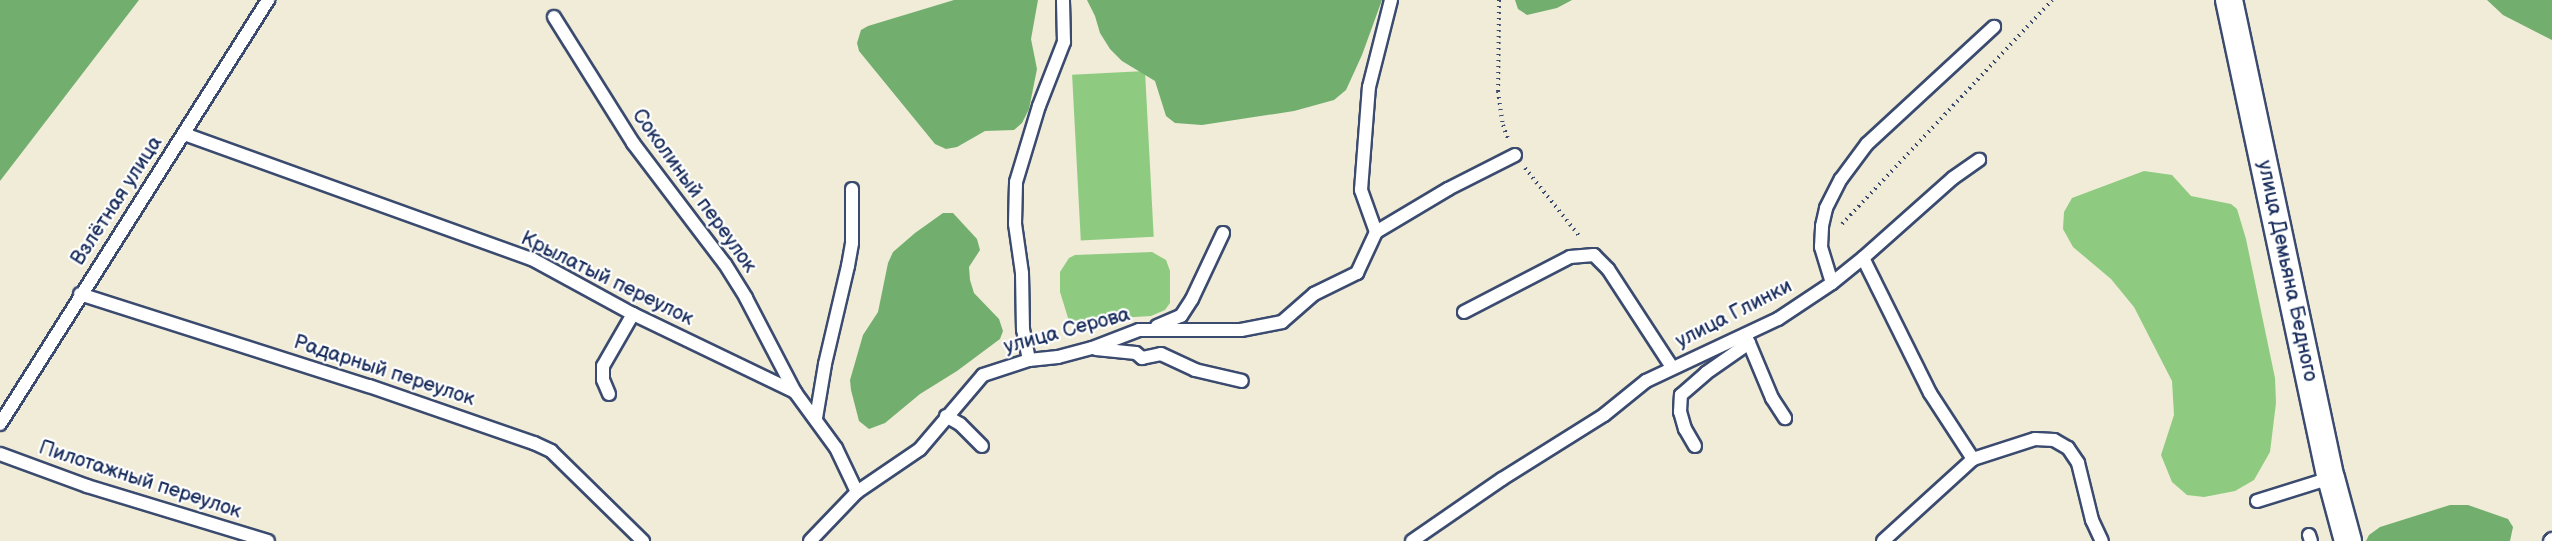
<!DOCTYPE html>
<meta charset="utf-8">
<style>
body{margin:0}
#map{position:relative;width:2552px;height:541px;overflow:hidden;background:#f0ecd7;font-family:"Balsamiq Sans",sans-serif}
div>[style]{position:absolute}
.green>*{inset:0;background:#8ecb81;transform-origin:0 0}
.forest>*{inset:0;background:#72af6f}
.path>*{height:4px;margin-top:-2px;transform-origin:0;background:repeating-linear-gradient(90deg,#3b4b70 0 1.5px,transparent 0 6px)}
.roads{filter:drop-shadow(2px 0 #3b4b70) drop-shadow(-2px 0 #3b4b70) drop-shadow(0 2px #3b4b70) drop-shadow(0 -2px #3b4b70)}
.service>*{height:12px;margin:-6px;padding:0 6px;transform-origin:6px;border-radius:6px;background:#fff}
.minor>*{height:26px;margin:-13px;padding:0 13px;transform-origin:13px;border-radius:13px;background:#fff}
span{translate:-50% -50%;white-space:nowrap;text-align:center;line-height:1.15;-webkit-text-stroke:4.5px #fff;paint-order:stroke}
.street-label{font-size:20px;color:#1b2f5e}
</style>
<div id="map">
<div class="green">
<div style="left:1145px;top:71px;width:166px;height:73px;rotate:87deg"></div>
<div style="clip-path:polygon(2144px 171px,2172px 175px,2191px 196px,2231px 204px,2237px 209px,2246px 239px,2275px 378px,2276px 403px,2270px 452px,2254px 480px,2235px 491px,2204px 497px,2187px 495px,2172px 482px,2161px 455px,2174px 415px,2172px 381px,2134px 307px,2111px 279px,2073px 247px,2063px 229px,2064px 212px,2072px 198px)"></div>
<div style="clip-path:polygon(1152px 252px,1166px 260px,1170px 271px,1170px 303px,1165px 310px,1151px 316px,1069px 321px,1060px 292px,1060px 272px,1069px 258px,1075px 255px)"></div>
</div>
<div class="forest">
<div style="clip-path:polygon(0 0,139px 0,0 181px)"></div>
<div style="clip-path:polygon(954px 0,1038px 0,1031px 39px,1037px 69px,1029px 109px,1022px 123px,1014px 130px,985px 131px,957px 147px,946px 149px,935px 144px,859px 51px,857px 43px,861px 30px,868px 26px)"></div>
<div style="clip-path:polygon(1087px 0,1382px 0,1362px 55px,1346px 90px,1334px 100px,1294px 111px,1202px 125px,1175px 123px,1166px 116px,1155px 81px,1122px 61px,1110px 49px,1100px 33px,1095px 16px)"></div>
<div style="clip-path:polygon(1515px 0,1572px 0,1557px 8px,1527px 15px,1518px 9px)"></div>
<div style="clip-path:polygon(2487px 0,2552px 0,2552px 40px,2503px 15px)"></div>
<div style="clip-path:polygon(943px 213px,953px 213px,977px 239px,980px 250px,969px 267px,970px 280px,974px 293px,999px 319px,1003px 331px,1000px 339px,957px 371px,920px 394px,885px 423px,869px 429px,859px 421px,851px 390px,850px 380px,863px 335px,878px 312px,888px 263px,893px 252px,915px 233px)"></div>
<div style="clip-path:polygon(2450px 505px,2468px 505px,2508px 519px,2513px 527px,2510px 541px,2366px 541px,2369px 535px,2380px 527px)"></div>
</div>
<div class="path">
<div style="left:1499px;top:0;width:91px;rotate:90.6deg"></div>
<div style="left:1498px;top:91px;width:34px;rotate:82deg"></div>
<div style="left:1503px;top:125px;width:15px;rotate:70deg"></div>
<div style="left:1525px;top:168px;width:88px;rotate:51.4deg"></div>
<div style="left:1842px;top:224px;width:307px;rotate:-46.8deg"></div>
</div>
<div class="roads">
<div class="service">
<div style="left:554px;top:17px;width:149px;rotate:57.9deg"></div>
<div style="left:633px;top:143px;width:152px;rotate:52.8deg"></div>
<div style="left:725px;top:264px;width:40px;rotate:58deg"></div>
<div style="left:746px;top:298px;width:106px;rotate:62.5deg"></div>
<div style="left:184px;top:134px;width:370px;rotate:19.8deg"></div>
<div style="left:532px;top:259px;width:115px;rotate:28.6deg"></div>
<div style="left:633px;top:314px;width:180px;rotate:25.7deg"></div>
<div style="left:795px;top:392px;width:69px;rotate:53.8deg"></div>
<div style="left:836px;top:448px;width:49px;rotate:64.5deg"></div>
<div style="left:1376px;top:232px;width:84px;rotate:-30.8deg"></div>
<div style="left:1448px;top:189px;width:75px;rotate:-26.9deg"></div>
<div style="left:1863px;top:258px;width:120px;rotate:-41.6deg"></div>
<div style="left:1953px;top:178px;width:32px;rotate:-35deg"></div>
<div style="left:1832px;top:283px;width:38px;rotate:-107deg"></div>
<div style="left:1821px;top:247px;width:21px;rotate:-87deg"></div>
<div style="left:1822px;top:226px;width:18px;rotate:-77deg"></div>
<div style="left:1826px;top:208px;width:33px;rotate:-63deg"></div>
<div style="left:1841px;top:179px;width:44px;rotate:-53.4deg"></div>
<div style="left:1867px;top:144px;width:173px;rotate:-42.7deg"></div>
<div style="left:80px;top:294px;width:303px;rotate:17.7deg"></div>
<div style="left:369px;top:386px;width:175px;rotate:19.1deg"></div>
<div style="left:534px;top:443px;width:19px;rotate:25deg"></div>
<div style="left:551px;top:451px;width:129px;rotate:44.4deg"></div>
<div style="left:1464px;top:312px;width:119px;rotate:-27.4deg"></div>
<div style="left:1570px;top:257px;width:24px;rotate:-5deg"></div>
<div style="left:1594px;top:255px;width:20px;rotate:45deg"></div>
<div style="left:1608px;top:269px;width:117px;rotate:56.9deg"></div>
<div style="left:1157px;top:326px;width:26px;rotate:-23deg"></div>
<div style="left:1181px;top:316px;width:20px;rotate:-57deg"></div>
<div style="left:1192px;top:299px;width:73px;rotate:-64.8deg"></div>
<div style="left:1749px;top:343px;width:60px;rotate:67.3deg"></div>
<div style="left:1772px;top:398px;width:24px;rotate:57deg"></div>
<div style="left:1096px;top:349px;width:40px;rotate:5.7deg"></div>
<div style="left:1136px;top:353px;width:8px;rotate:40deg"></div>
<div style="left:1142px;top:358px;width:19px;rotate:-12deg"></div>
<div style="left:1161px;top:354px;width:38px;rotate:25deg"></div>
<div style="left:1195px;top:370px;width:48px;rotate:13.2deg"></div>
<div style="left:1029px;top:360px;width:31px;rotate:-101deg"></div>
<div style="left:1023px;top:330px;width:57px;rotate:-91deg"></div>
<div style="left:1022px;top:273px;width:49px;rotate:-98.1deg"></div>
<div style="left:1015px;top:224px;width:42px;rotate:-88.6deg"></div>
<div style="left:1016px;top:182px;width:79px;rotate:-73.2deg"></div>
<div style="left:1039px;top:106px;width:69px;rotate:-68.7deg"></div>
<div style="left:1064px;top:42px;width:42px;rotate:-91.4deg"></div>
<div style="left:609px;top:394px;width:15px;rotate:-113deg"></div>
<div style="left:603px;top:380px;width:14px;rotate:-90deg"></div>
<div style="left:603px;top:366px;width:60px;rotate:-60deg"></div>
<div style="left:946px;top:416px;width:16px;rotate:30deg"></div>
<div style="left:960px;top:424px;width:31px;rotate:45deg"></div>
<div style="left:816px;top:418px;width:55px;rotate:-80.5deg"></div>
<div style="left:825px;top:364px;width:101px;rotate:-76.8deg"></div>
<div style="left:848px;top:266px;width:23px;rotate:-80deg"></div>
<div style="left:852px;top:243px;width:54px;rotate:-90deg"></div>
<div style="left:0;top:424px;width:502px;rotate:-57.7deg"></div>
<div style="left:1695px;top:446px;width:20px;rotate:-120deg"></div>
<div style="left:1685px;top:429px;width:18px;rotate:-106deg"></div>
<div style="left:1680px;top:412px;width:17px;rotate:-87deg"></div>
<div style="left:1681px;top:395px;width:33px;rotate:-41deg"></div>
<div style="left:1706px;top:373px;width:52px;rotate:-34.9deg"></div>
<div style="left:1749px;top:343px;width:9px;rotate:-117deg"></div>
<div style="left:0;top:454px;width:93px;rotate:20.2deg"></div>
<div style="left:87px;top:486px;width:189px;rotate:16.9deg"></div>
<div style="left:2257px;top:501px;width:77px;rotate:-17.3deg"></div>
<div style="left:2309px;top:535px;width:6px;rotate:72deg"></div>
<div style="left:810px;top:541px;width:68px;rotate:-46.2deg"></div>
<div style="left:857px;top:492px;width:76px;rotate:-34.3deg"></div>
<div style="left:920px;top:449px;width:97px;rotate:-49.6deg"></div>
<div style="left:983px;top:375px;width:48px;rotate:-18.1deg"></div>
<div style="left:1029px;top:360px;width:29px;rotate:-6deg"></div>
<div style="left:1058px;top:357px;width:35px;rotate:-15deg"></div>
<div style="left:1092px;top:348px;width:50px;rotate:-21deg"></div>
<div style="left:1139px;top:330px;width:102px"></div>
<div style="left:1241px;top:330px;width:42px;rotate:-11deg"></div>
<div style="left:1282px;top:322px;width:43px;rotate:-41.2deg"></div>
<div style="left:1314px;top:294px;width:48px;rotate:-26deg"></div>
<div style="left:1357px;top:273px;width:45px;rotate:-65.1deg"></div>
<div style="left:1376px;top:232px;width:45px;rotate:-109.7deg"></div>
<div style="left:1361px;top:190px;width:103px;rotate:-85.6deg"></div>
<div style="left:1369px;top:87px;width:90px;rotate:-75.8deg"></div>
<div style="left:1412px;top:541px;width:109px;rotate:-34.6deg"></div>
<div style="left:1502px;top:479px;width:120px;rotate:-32.1deg"></div>
<div style="left:1604px;top:415px;width:54px;rotate:-39deg"></div>
<div style="left:1646px;top:381px;width:146px;rotate:-25.2deg"></div>
<div style="left:1778px;top:319px;width:65px;rotate:-33.7deg"></div>
<div style="left:1832px;top:283px;width:40px;rotate:-39deg"></div>
<div style="left:1863px;top:258px;width:151px;rotate:63.6deg"></div>
<div style="left:1930px;top:393px;width:79px;rotate:56.9deg"></div>
<div style="left:1883px;top:541px;width:122px;rotate:-42.3deg"></div>
<div style="left:1973px;top:459px;width:65px;rotate:-17.9deg"></div>
<div style="left:2035px;top:439px;width:19px;rotate:3deg"></div>
<div style="left:2054px;top:440px;width:16px;rotate:30deg"></div>
<div style="left:2068px;top:448px;width:18px;rotate:56deg"></div>
<div style="left:2078px;top:463px;width:59px;rotate:76.2deg"></div>
<div style="left:2092px;top:520px;width:23px;rotate:65deg"></div>
<div style="left:2550px;top:541px;width:3px;rotate:-45deg"></div>
</div>
<div class="minor">
<div style="left:2229px;top:0;width:489px;rotate:78deg"></div>
<div style="left:2331px;top:478px;width:65px;rotate:74.9deg"></div>
</div>
</div>
<div class="street-label">
<span style="left:694px;top:191px;rotate:54deg">Соколиный переулок</span>
<span style="left:117px;top:201px;rotate:-57deg">Взлётная улица</span>
<span style="left:2287px;top:271px;rotate:78deg">улица Демьяна Бедного</span>
<span style="left:607px;top:279px;rotate:26deg">Крылатый переулок</span>
<span style="left:1734px;top:314px;rotate:-27deg">улица Глинки</span>
<span style="left:1067px;top:331px;rotate:-15deg">улица Серова</span>
<span style="left:384px;top:371px;rotate:18deg">Радарный переулок</span>
<span style="left:140px;top:480px;rotate:18deg">Пилотажный переулок</span>
</div>
</div>
